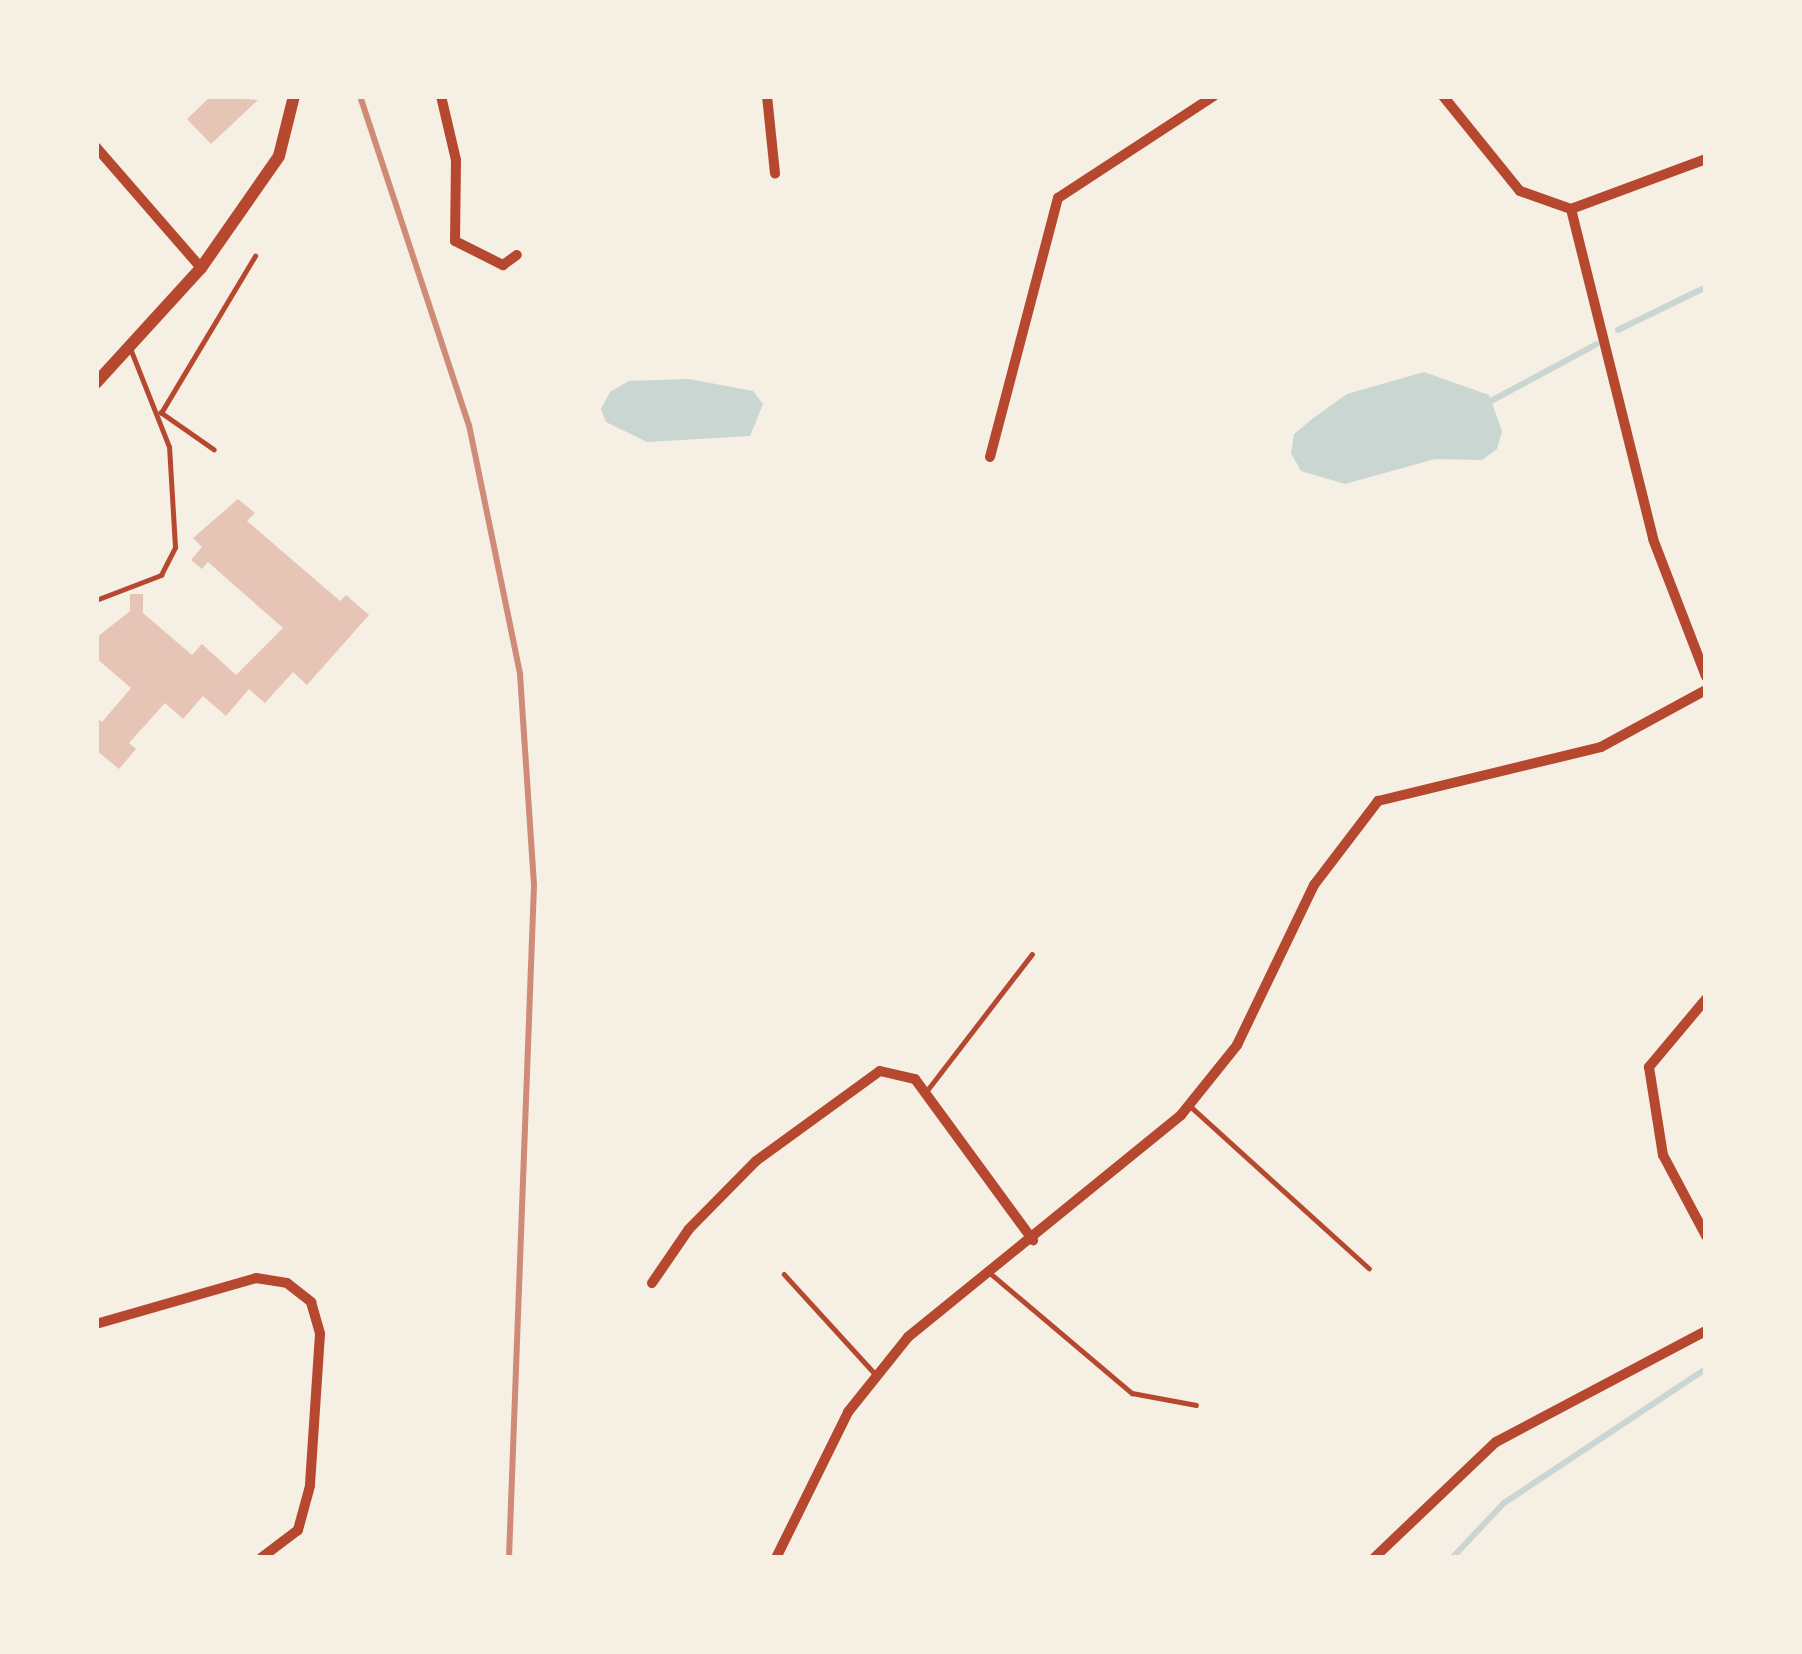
<!DOCTYPE html>
<style>
body{margin:0}
#map{position:relative;width:1802px;height:1654px;overflow:hidden;background:#f6efe4;font-family:Poppins,sans-serif}
div>[style]{position:absolute}
.water>*{inset:0;background:#c9d6d2}
.stream>*{height:6px;margin:-3px;padding:0 3px;transform-origin:3px;border-radius:3px;background:#c9d6d2}
.building>*{inset:0;background:#e6c5b7}
.service>*{height:4.5px;margin:-2.25px;padding:0 2.25px;transform-origin:2.25px;border-radius:2.25px;background:#b5482f}
.minor>*{height:10px;margin:-5px;padding:0 5px;transform-origin:5px;border-radius:5px;background:#b5482f}
.tertiary>*{height:12px;margin:-6px;padding:0 6px;transform-origin:6px;border-radius:6px;background:#b5482f}
.rail>*{height:6px;margin:-3px;padding:0 3px;transform-origin:3px;border-radius:3px;background:#cf8b77}
span{translate:-50% -50%;white-space:nowrap;text-align:center;line-height:1.15;-webkit-text-stroke:10px #f6efe4;paint-order:stroke}
.frame{position:absolute;inset:0;border:99px solid #f6efe4;pointer-events:none}
</style>
<div id="map">
<div class="water">
<div style="clip-path:polygon(1424px 372px,1489px 395px,1502px 431px,1497px 449px,1482px 460px,1435px 459px,1345px 484px,1301px 471px,1291px 453px,1294px 434px,1312px 419px,1347px 394px)"></div>
<div style="clip-path:polygon(689px 379px,753px 391px,763px 404px,750px 436px,647px 442px,606px 422px,601px 409px,610px 392px,629px 381px)"></div>
</div>
<div class="stream">
<div style="left:1618px;top:330px;width:98px;rotate:-26deg"></div>
<div style="left:1491px;top:401px;width:120px;rotate:-28.3deg"></div>
<div style="left:1452px;top:1558px;width:76px;rotate:-46.6deg"></div>
<div style="left:1504px;top:1503px;width:242px;rotate:-33.6deg"></div>
</div>
<div class="building">
<div style="clip-path:polygon(211px 96px,258px 100px,211px 144px,187px 119px)"></div>
<div style="clip-path:polygon(238px 499px,255px 513px,247px 521px,340px 601px,346px 595px,369px 615px,307px 685px,293px 672px,265px 703px,249px 689px,226px 716px,203px 696px,183px 719px,165px 703px,129px 743px,136px 749px,119px 769px,96px 750px,96px 717px,102px 722px,131px 688px,96px 658px,96px 638px,130px 611px,130px 594px,143px 594px,143px 613px,192px 655px,202px 644px,236px 675px,283px 628px,208px 562px,202px 569px,191px 560px,202px 547px,193px 538px)"></div>
</div>
<div class="service">
<div style="left:214px;top:450px;width:65px;rotate:-145.1deg"></div>
<div style="left:161px;top:413px;width:183px;rotate:-59.1deg"></div>
<div style="left:96px;top:600px;width:70px;rotate:-21deg"></div>
<div style="left:161px;top:575px;width:31px;rotate:-63deg"></div>
<div style="left:175px;top:547px;width:100px;rotate:-93.4deg"></div>
<div style="left:169px;top:447px;width:103px;rotate:-111.6deg"></div>
<div style="left:925px;top:1093px;width:175px;rotate:-52.4deg"></div>
<div style="left:1189px;top:1105px;width:243px;rotate:42.2deg"></div>
<div style="left:990px;top:1273px;width:186px;rotate:40.2deg"></div>
<div style="left:1132px;top:1393px;width:65px;rotate:10.6deg"></div>
<div style="left:784px;top:1274px;width:138px;rotate:47.6deg"></div>
</div>
<div class="minor">
<div style="left:441px;top:96px;width:66px;rotate:76.8deg"></div>
<div style="left:456px;top:160px;width:81px;rotate:90.7deg"></div>
<div style="left:455px;top:241px;width:54px;rotate:26.6deg"></div>
<div style="left:503px;top:265px;width:17px;rotate:-36deg"></div>
<div style="left:767px;top:96px;width:78px;rotate:84.1deg"></div>
<div style="left:1443px;top:96px;width:122px;rotate:51deg"></div>
<div style="left:1520px;top:191px;width:54px;rotate:19.4deg"></div>
<div style="left:1571px;top:209px;width:144px;rotate:-20.3deg"></div>
<div style="left:96px;top:147px;width:160px;rotate:49deg"></div>
<div style="left:1571px;top:209px;width:340px;rotate:76deg"></div>
<div style="left:1653px;top:539px;width:147px;rotate:68.9deg"></div>
<div style="left:990px;top:457px;width:268px;rotate:-75.3deg"></div>
<div style="left:1058px;top:198px;width:186px;rotate:-33.2deg"></div>
<div style="left:1706px;top:999px;width:89px;rotate:130deg"></div>
<div style="left:1649px;top:1067px;width:89px;rotate:81deg"></div>
<div style="left:1663px;top:1155px;width:92px;rotate:62deg"></div>
<div style="left:652px;top:1283px;width:65px;rotate:-55.6deg"></div>
<div style="left:689px;top:1229px;width:95px;rotate:-45.4deg"></div>
<div style="left:756px;top:1161px;width:153px;rotate:-36deg"></div>
<div style="left:880px;top:1071px;width:36px;rotate:13deg"></div>
<div style="left:915px;top:1079px;width:200px;rotate:53.8deg"></div>
<div style="left:96px;top:1324px;width:166px;rotate:-16deg"></div>
<div style="left:256px;top:1278px;width:31px;rotate:9deg"></div>
<div style="left:287px;top:1283px;width:31px;rotate:38deg"></div>
<div style="left:311px;top:1302px;width:33px;rotate:74deg"></div>
<div style="left:320px;top:1334px;width:152px;rotate:93.8deg"></div>
<div style="left:310px;top:1486px;width:46px;rotate:105.3deg"></div>
<div style="left:298px;top:1530px;width:46px;rotate:142.9deg"></div>
<div style="left:776px;top:1558px;width:163px;rotate:-63.7deg"></div>
<div style="left:848px;top:1412px;width:96px;rotate:-51.3deg"></div>
<div style="left:908px;top:1337px;width:352px;rotate:-39.1deg"></div>
<div style="left:1181px;top:1115px;width:90px;rotate:-51.3deg"></div>
<div style="left:1237px;top:1045px;width:178px;rotate:-64.3deg"></div>
<div style="left:1314px;top:885px;width:106px;rotate:-52.7deg"></div>
<div style="left:1378px;top:801px;width:229px;rotate:-13.6deg"></div>
<div style="left:1601px;top:747px;width:119px;rotate:-28.5deg"></div>
<div style="left:1374px;top:1558px;width:168px;rotate:-43.6deg"></div>
<div style="left:1496px;top:1442px;width:238px;rotate:-27.9deg"></div>
</div>
<div class="tertiary">
<div style="left:96px;top:383px;width:156px;rotate:-47.6deg"></div>
<div style="left:201px;top:268px;width:136px;rotate:-55.1deg"></div>
<div style="left:279px;top:156px;width:62px;rotate:-76deg"></div>
</div>
<div class="rail">
<div style="left:360px;top:96px;width:347px;rotate:71.7deg"></div>
<div style="left:469px;top:425px;width:254px;rotate:78.4deg"></div>
<div style="left:520px;top:674px;width:211px;rotate:86.2deg"></div>
<div style="left:534px;top:885px;width:673px;rotate:92.13deg"></div>
</div>
<div class="frame"></div>
</div>
